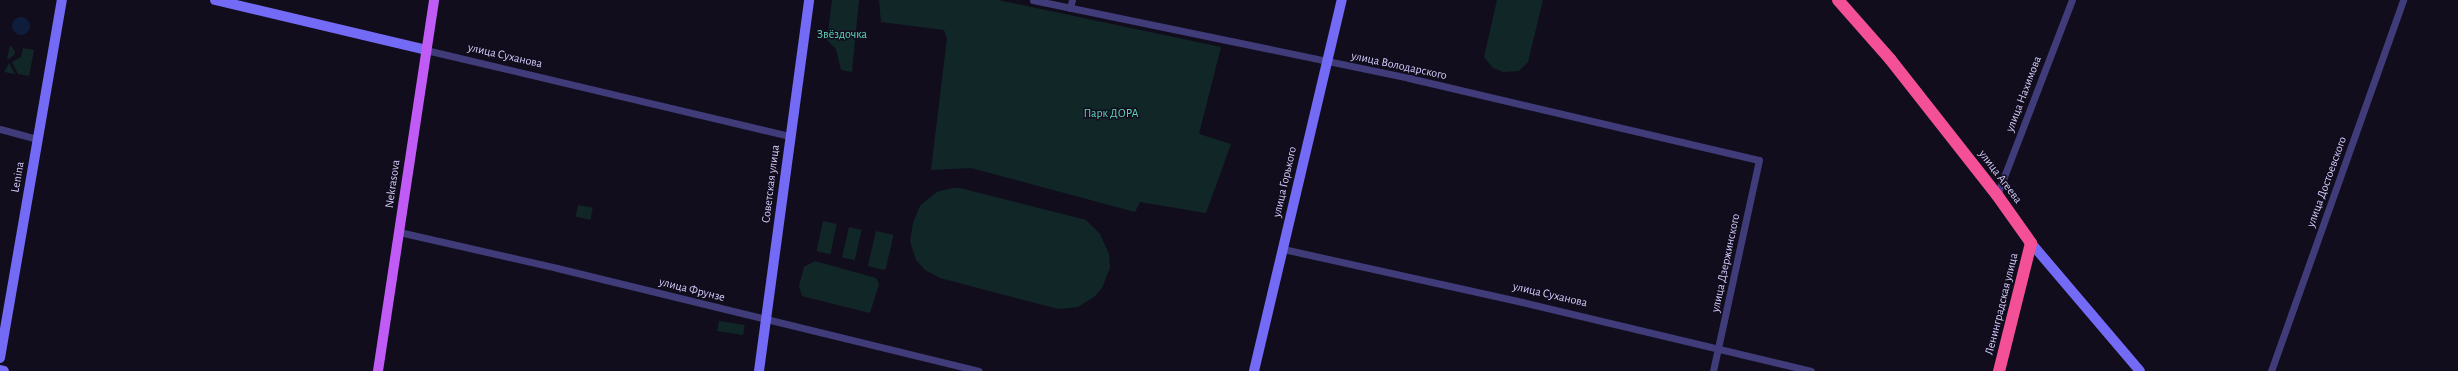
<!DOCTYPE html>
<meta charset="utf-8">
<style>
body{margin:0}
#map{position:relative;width:2458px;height:371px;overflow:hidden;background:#110d1d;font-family:"Alegreya Sans",sans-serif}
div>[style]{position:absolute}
.green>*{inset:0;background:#112727;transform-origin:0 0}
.water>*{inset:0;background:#0e1d3c}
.round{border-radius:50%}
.street>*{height:7px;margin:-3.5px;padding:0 3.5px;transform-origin:3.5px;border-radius:3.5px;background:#403b79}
.secondary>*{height:10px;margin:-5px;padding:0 5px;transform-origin:5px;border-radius:5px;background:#736af5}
.primary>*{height:10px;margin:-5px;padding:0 5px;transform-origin:5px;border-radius:5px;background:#c15bf5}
.highway>*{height:12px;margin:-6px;padding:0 6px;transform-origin:6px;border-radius:6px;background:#f45098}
span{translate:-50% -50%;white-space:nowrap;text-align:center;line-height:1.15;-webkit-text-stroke:3px #110d1d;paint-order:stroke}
.park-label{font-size:12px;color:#5ed6bd}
.street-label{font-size:12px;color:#d4cdfc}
</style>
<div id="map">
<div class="green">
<div style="clip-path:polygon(832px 0,859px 0,852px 72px,841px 70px,836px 49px,827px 40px)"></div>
<div style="clip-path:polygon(879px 0,998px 0,1221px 47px,1199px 134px,1231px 144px,1206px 213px,1140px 202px,1135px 212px,971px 168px,931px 170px,947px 38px,944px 30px,881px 22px)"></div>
<div style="clip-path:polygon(1497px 0,1543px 0,1528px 62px,1519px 71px,1503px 72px,1493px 68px,1484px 57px)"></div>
<div style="clip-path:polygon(10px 45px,15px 51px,14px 55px,7px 60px)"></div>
<div style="clip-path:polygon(23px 48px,34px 50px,29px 76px,18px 74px,12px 62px,21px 57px)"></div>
<div style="clip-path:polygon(9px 63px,15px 74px,4px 72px)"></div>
<div style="clip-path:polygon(952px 188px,960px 188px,1086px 220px,1100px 234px,1109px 254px,1110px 268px,1102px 288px,1095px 296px,1078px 307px,1058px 309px,940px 278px,925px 270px,916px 260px,910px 241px,913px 223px,920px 206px,929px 198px,937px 192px)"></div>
<div style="left:578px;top:205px;width:15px;height:12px;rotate:11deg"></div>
<div style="left:823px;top:221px;width:14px;height:31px;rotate:12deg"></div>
<div style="left:849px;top:227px;width:13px;height:31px;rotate:13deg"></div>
<div style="left:876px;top:231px;width:18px;height:36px;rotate:13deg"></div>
<div style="clip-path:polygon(815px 261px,876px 278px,879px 284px,870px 313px,802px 296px,799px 286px,804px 267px)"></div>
<div style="left:719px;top:321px;width:26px;height:10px;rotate:9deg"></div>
</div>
<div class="water">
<div class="round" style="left:12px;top:17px;width:18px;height:18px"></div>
</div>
<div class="street">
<div style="left:1033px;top:0;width:384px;rotate:11.7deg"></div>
<div style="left:1409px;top:78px;width:359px;rotate:13.2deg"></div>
<div style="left:1759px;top:160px;width:216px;rotate:102.3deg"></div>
<div style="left:1070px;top:8px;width:8px;rotate:-76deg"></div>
<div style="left:426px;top:50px;width:374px;rotate:13.3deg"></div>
<div style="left:0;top:129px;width:39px;rotate:15deg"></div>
<div style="left:1997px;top:195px;width:209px;rotate:-69deg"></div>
<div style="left:399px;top:232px;width:162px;rotate:12.8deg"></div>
<div style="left:557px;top:268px;width:434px;rotate:13.7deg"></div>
<div style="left:1283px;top:249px;width:245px;rotate:12.5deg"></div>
<div style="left:1522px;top:302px;width:297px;rotate:13.4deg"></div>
<div style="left:2271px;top:371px;width:394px;rotate:-70.4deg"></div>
</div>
<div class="secondary">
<div style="left:215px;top:0;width:217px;rotate:13.3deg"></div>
<div style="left:2031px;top:243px;width:168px;rotate:49.6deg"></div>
<div style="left:0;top:358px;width:363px;rotate:-80.2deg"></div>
<div style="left:0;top:370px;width:4px;rotate:14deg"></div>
<div style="left:759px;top:371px;width:374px;rotate:-82.3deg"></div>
<div style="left:1254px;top:371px;width:381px;rotate:-76.7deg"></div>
</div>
<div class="primary">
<div style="left:378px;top:371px;width:375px;rotate:-81.4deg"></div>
</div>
<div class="highway">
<div style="left:1838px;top:0;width:79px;rotate:48.6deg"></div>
<div style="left:1890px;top:59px;width:173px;rotate:51.8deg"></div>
<div style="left:1997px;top:195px;width:59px;rotate:54.7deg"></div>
<div style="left:2031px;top:243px;width:132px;rotate:104deg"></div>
</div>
<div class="park-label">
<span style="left:842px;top:35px">Звёздочка</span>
<span style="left:1111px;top:114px">Парк ДОРА</span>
</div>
<div class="street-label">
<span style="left:505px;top:56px;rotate:13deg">улица Суханова</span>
<span style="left:1399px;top:66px;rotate:12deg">улица Володарского</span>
<span style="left:2024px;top:94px;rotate:-69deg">улица Нахимова</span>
<span style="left:18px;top:177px;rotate:-80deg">Lenina</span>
<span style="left:2000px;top:177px;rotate:53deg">улица Агеева</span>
<span style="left:1285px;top:182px;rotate:-77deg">улица Горького</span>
<span style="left:2327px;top:182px;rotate:-70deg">улица Достоевского</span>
<span style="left:393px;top:184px;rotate:-82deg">Nekrasova</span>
<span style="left:771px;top:184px;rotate:-83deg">Советская улица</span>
<span style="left:1726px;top:263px;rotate:-78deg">улица Дзержинского</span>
<span style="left:692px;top:290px;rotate:14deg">улица Фрунзе</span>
<span style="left:1550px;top:295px;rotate:13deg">улица Суханова</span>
<span style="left:2002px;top:304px;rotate:-76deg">Ленинградская улица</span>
</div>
</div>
